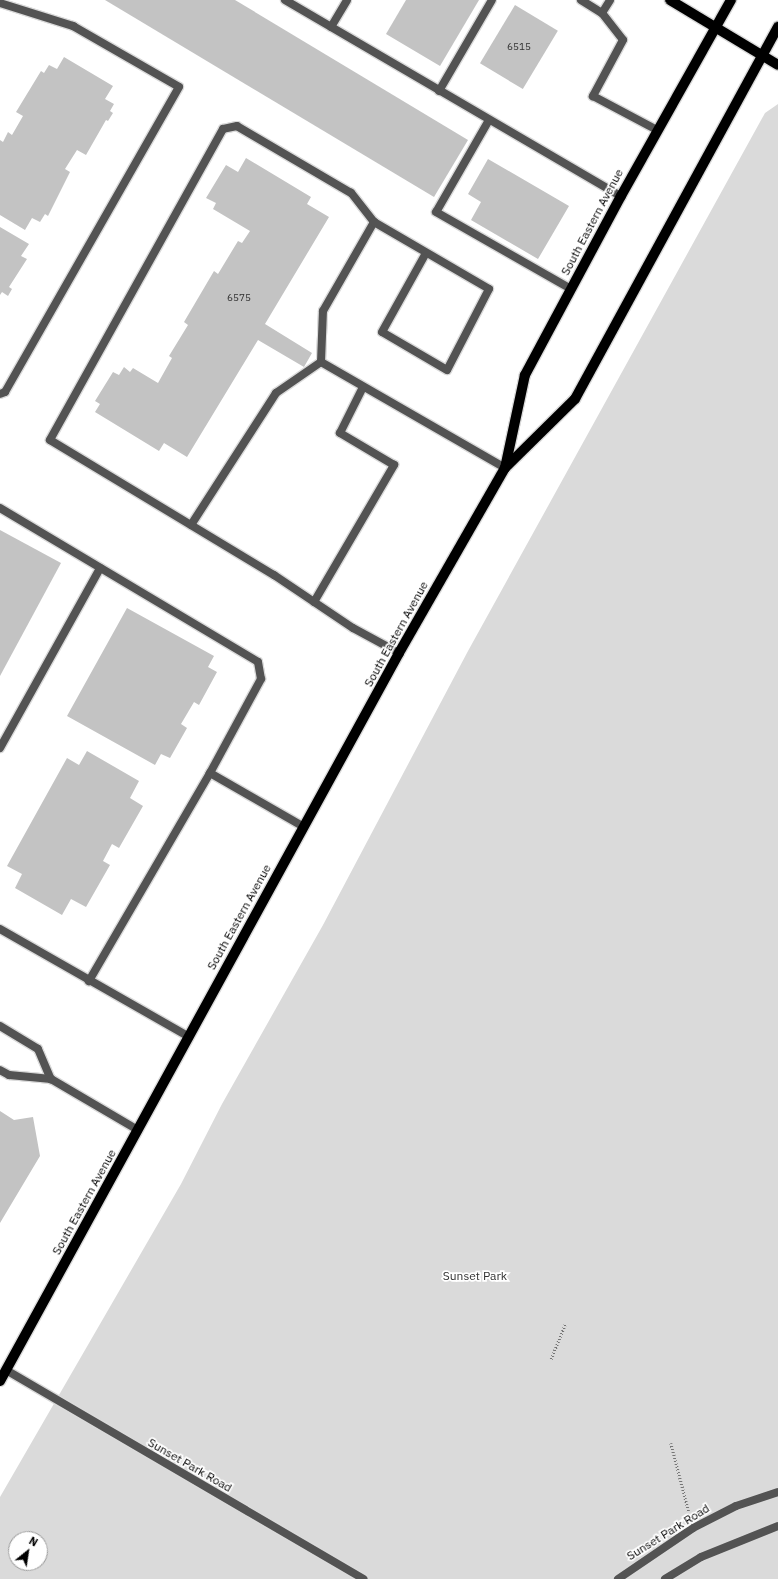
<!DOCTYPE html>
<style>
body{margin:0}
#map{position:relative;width:778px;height:1579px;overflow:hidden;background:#fff;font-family:"IBM Plex Sans",sans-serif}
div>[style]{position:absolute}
.green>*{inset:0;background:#dadada}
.building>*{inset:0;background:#c3c3c3;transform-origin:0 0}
.path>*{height:2.5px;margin-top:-1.25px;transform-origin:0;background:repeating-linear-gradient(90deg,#757575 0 1px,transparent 0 3px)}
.roads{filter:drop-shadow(1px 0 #dbdbdb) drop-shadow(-1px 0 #dbdbdb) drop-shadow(0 1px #dbdbdb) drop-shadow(0 -1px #dbdbdb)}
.service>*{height:8px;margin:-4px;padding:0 4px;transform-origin:4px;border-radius:4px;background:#535353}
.minor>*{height:8px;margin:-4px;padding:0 4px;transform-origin:4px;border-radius:4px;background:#535353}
.primary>*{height:10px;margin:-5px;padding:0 5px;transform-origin:5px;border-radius:5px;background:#000}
span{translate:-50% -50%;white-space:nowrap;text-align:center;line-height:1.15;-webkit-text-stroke:3.5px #fff;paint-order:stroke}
.number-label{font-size:10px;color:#313131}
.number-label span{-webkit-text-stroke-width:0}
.street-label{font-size:12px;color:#000}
.park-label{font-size:12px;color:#313131}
.north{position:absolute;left:8px;top:1531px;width:40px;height:40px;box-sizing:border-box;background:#fff;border:1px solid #999;border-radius:50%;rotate:30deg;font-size:11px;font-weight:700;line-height:16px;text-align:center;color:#000}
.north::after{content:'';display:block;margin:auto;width:14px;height:18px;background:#000;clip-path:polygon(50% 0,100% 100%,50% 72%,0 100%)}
</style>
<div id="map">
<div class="green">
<div style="clip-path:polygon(evenodd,778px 104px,778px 1579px,0 1579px,0 1497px,181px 1184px,222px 1104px,323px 925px,468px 651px,765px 113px,778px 104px,16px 1539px,40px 1539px,40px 1563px,16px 1563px,16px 1539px)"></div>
</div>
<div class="building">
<div style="clip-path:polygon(105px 0,235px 0,468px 140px,434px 197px)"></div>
<div style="clip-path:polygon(406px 0,479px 0,440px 66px,386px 34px)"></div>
<div style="left:515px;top:5px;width:50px;height:68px;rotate:31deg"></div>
<div style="clip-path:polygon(64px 57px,113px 86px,105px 99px,114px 104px,110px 111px,113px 113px,108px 121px,106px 120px,86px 155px,77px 150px,65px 169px,70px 172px,48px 216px,45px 214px,40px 222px,32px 218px,25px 230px,0 215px,0 140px,3px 142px,8px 132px,12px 135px,23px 116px,16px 112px,41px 71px,44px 73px,49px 65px,57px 69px)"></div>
<div style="clip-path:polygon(246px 158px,311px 197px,307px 204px,329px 217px,265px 324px,312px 353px,304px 367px,258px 340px,187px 457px,164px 443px,159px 451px,95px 412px,100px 404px,95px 401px,113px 372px,119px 375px,124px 367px,130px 372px,133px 368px,158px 383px,172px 358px,169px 356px,188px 325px,184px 322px,214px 271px,218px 274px,238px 241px,242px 243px,250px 231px,213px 209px,216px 203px,206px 198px,226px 165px,238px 172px)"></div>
<div style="clip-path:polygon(488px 159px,569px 206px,538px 259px,471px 220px,481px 202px,468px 194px)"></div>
<div style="clip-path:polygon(0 227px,29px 244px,21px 256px,27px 259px,9px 287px,12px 289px,8px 296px,2px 292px,0 295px)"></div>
<div style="clip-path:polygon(0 530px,61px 563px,0 676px)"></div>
<div style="clip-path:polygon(127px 608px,214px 656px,208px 667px,217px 672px,199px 705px,194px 702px,181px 724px,187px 728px,170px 758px,161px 754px,155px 765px,67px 716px)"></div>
<div style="clip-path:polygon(87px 751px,139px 781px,130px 798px,143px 806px,119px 848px,112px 844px,103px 861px,110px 865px,86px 907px,71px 899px,62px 915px,15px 888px,22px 874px,7px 866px,67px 758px,79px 765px)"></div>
<div style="clip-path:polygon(0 1111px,14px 1120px,33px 1117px,40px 1156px,0 1223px)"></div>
</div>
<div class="path">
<div style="left:551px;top:1359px;width:38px;rotate:-68deg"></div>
<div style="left:671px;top:1443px;width:71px;rotate:75.4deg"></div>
</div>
<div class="roads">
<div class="service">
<div style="left:285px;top:0;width:389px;rotate:30.3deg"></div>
<div style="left:581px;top:0;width:25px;rotate:32deg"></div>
<div style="left:602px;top:13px;width:34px;rotate:52deg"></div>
<div style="left:623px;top:40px;width:64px;rotate:118.2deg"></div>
<div style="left:593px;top:96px;width:72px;rotate:28deg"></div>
<div style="left:0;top:3px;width:77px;rotate:17.5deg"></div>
<div style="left:73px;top:26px;width:122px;rotate:29.9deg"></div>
<div style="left:179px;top:87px;width:351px;rotate:119.7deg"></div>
<div style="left:5px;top:392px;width:5px;rotate:158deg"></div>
<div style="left:602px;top:13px;width:15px;rotate:-58deg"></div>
<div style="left:331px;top:27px;width:31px;rotate:-59deg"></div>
<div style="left:439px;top:91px;width:105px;rotate:-59.8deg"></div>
<div style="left:489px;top:120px;width:106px;rotate:119.9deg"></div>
<div style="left:436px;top:212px;width:155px;rotate:29.7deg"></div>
<div style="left:374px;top:222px;width:37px;rotate:-128deg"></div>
<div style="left:351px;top:193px;width:132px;rotate:-149.6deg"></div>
<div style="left:237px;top:126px;width:14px;rotate:168deg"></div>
<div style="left:223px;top:129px;width:356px;rotate:119.1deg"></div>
<div style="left:50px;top:440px;width:262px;rotate:31.1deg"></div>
<div style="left:274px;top:575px;width:95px;rotate:33.9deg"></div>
<div style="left:353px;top:628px;width:52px;rotate:28.5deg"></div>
<div style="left:321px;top:362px;width:51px;rotate:-87.8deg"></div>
<div style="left:323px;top:311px;width:103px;rotate:-60.2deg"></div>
<div style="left:374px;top:222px;width:133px;rotate:30.2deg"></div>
<div style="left:489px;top:289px;width:91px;rotate:117.4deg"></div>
<div style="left:447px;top:370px;width:75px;rotate:-149.7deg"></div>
<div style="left:382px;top:332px;width:90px;rotate:-60.9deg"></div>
<div style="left:321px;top:362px;width:212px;rotate:29.9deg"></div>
<div style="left:0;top:508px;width:300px;rotate:30.8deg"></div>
<div style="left:258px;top:662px;width:17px;rotate:80deg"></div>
<div style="left:261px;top:679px;width:107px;rotate:118.5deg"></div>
<div style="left:210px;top:773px;width:241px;rotate:120.2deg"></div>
<div style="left:191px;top:525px;width:157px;rotate:-57.2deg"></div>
<div style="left:276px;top:393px;width:55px;rotate:-34.6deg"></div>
<div style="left:314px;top:602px;width:159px;rotate:-59.7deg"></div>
<div style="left:394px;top:465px;width:63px;rotate:-149.3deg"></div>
<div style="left:340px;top:433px;width:51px;rotate:-63.4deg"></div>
<div style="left:0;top:748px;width:206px;rotate:-60.9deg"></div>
<div style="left:210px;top:773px;width:108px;rotate:29.9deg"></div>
<div style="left:0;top:929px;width:218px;rotate:29.7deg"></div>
<div style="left:0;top:1026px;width:44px;rotate:31.2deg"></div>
<div style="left:38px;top:1049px;width:33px;rotate:67deg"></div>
<div style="left:51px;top:1079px;width:42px;rotate:-174.6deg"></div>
<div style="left:9px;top:1075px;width:10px;rotate:-151deg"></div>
<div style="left:51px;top:1079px;width:101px;rotate:30.4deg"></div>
</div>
<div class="minor">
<div style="left:6px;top:1370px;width:414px;rotate:30.3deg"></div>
<div style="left:618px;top:1579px;width:91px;rotate:-34.2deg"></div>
<div style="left:693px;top:1528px;width:48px;rotate:-27.1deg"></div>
<div style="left:736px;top:1506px;width:44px;rotate:-18.4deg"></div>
<div style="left:665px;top:1579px;width:42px;rotate:-31.4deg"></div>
<div style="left:701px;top:1557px;width:83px;rotate:-21.9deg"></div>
</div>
<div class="primary">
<div style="left:670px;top:0;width:126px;rotate:31deg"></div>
<div style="left:505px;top:468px;width:95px;rotate:-77.9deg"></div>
<div style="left:525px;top:375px;width:203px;rotate:-61.8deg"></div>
<div style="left:621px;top:196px;width:225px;rotate:-60.7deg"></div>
<div style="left:0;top:1381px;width:830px;rotate:-61.27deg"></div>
<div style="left:399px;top:653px;width:213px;rotate:-60.2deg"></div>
<div style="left:505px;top:468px;width:98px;rotate:-44.6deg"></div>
<div style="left:575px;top:399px;width:424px;rotate:-61.4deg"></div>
</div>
</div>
<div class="number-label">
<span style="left:519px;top:47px">6515</span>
<span style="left:239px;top:298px">6575</span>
</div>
<div class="street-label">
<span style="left:592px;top:222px;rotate:-62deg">South Eastern Avenue</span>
<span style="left:396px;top:634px;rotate:-61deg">South Eastern Avenue</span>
<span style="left:239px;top:917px;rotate:-61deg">South Eastern Avenue</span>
<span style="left:84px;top:1202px;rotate:-61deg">South Eastern Avenue</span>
<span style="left:190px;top:1465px;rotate:30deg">Sunset Park Road</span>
<span style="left:668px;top:1532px;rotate:-32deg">Sunset Park Road</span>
</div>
<div class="park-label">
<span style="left:475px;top:1276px">Sunset Park</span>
</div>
<div class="north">N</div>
</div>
